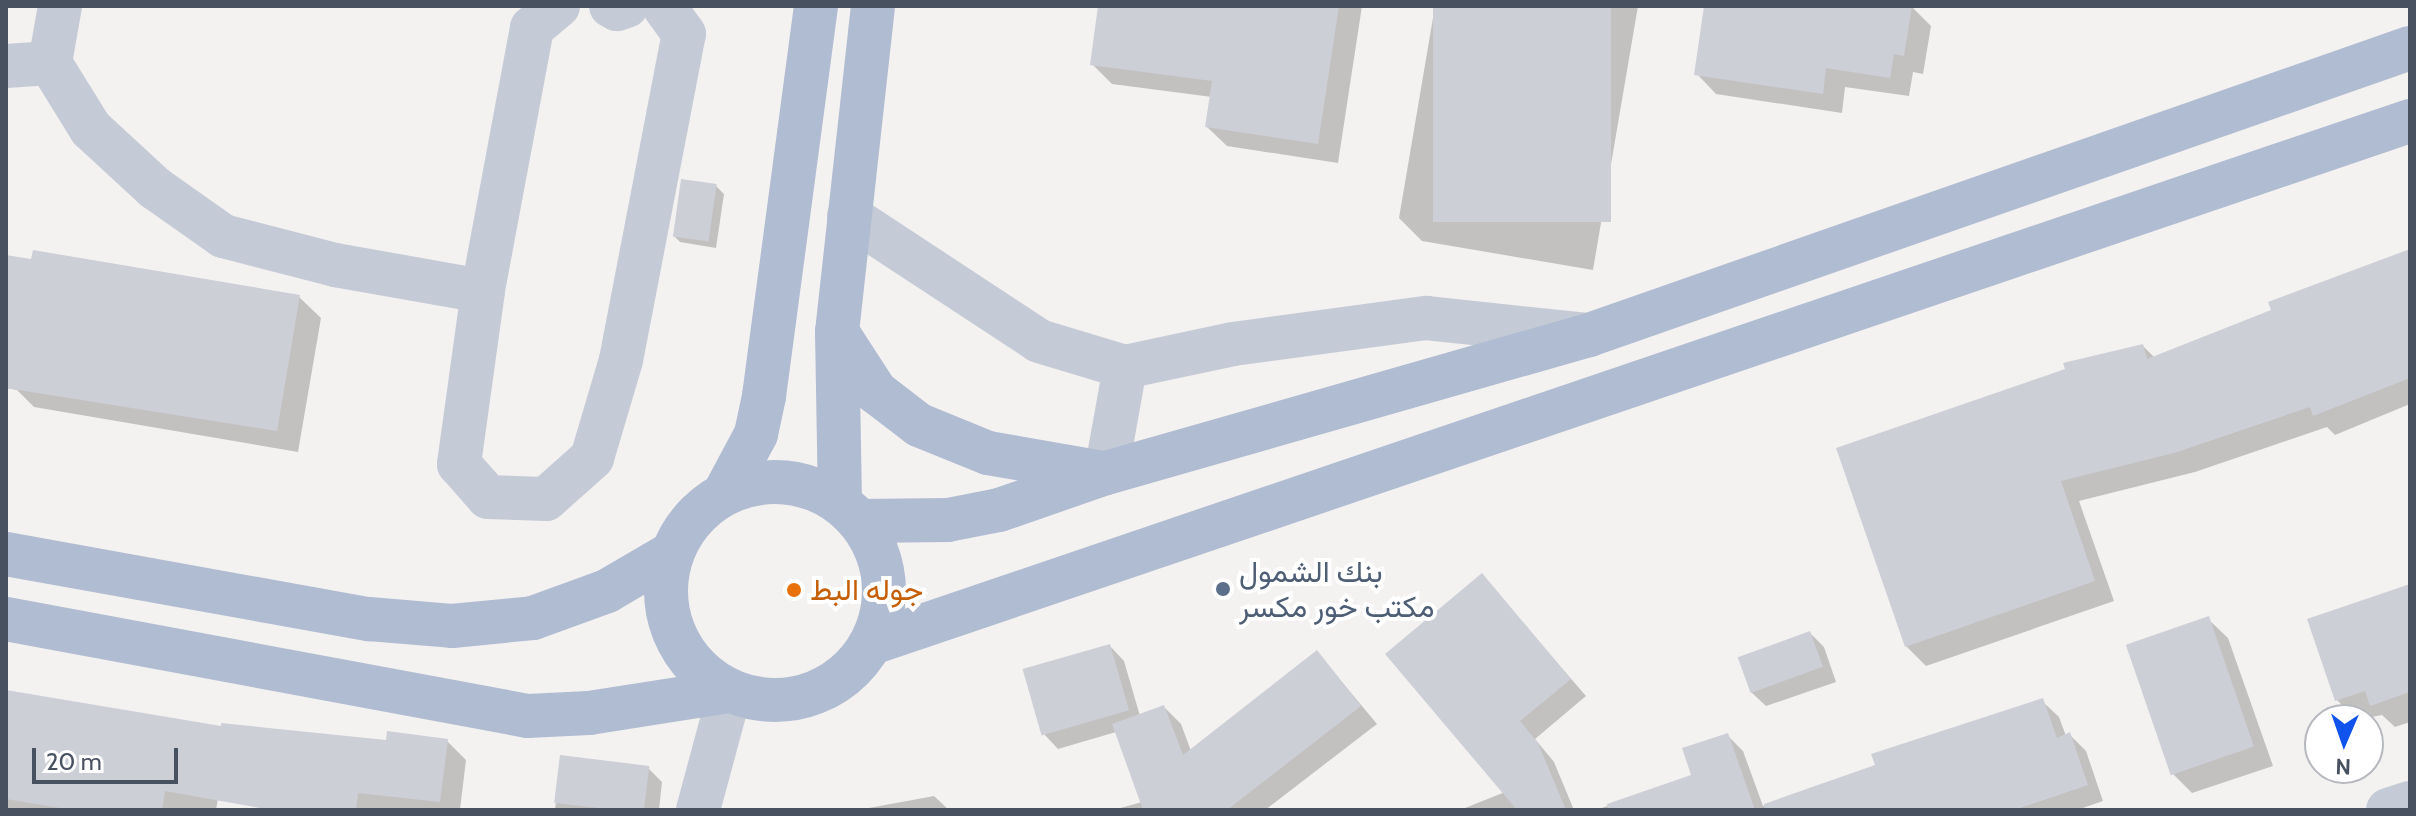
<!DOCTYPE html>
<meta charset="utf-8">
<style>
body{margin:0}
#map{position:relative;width:2416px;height:816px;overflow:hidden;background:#f4f1f1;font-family:Cabin,Vazirmatn,sans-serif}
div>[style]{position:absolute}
.shadow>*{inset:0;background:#0003}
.building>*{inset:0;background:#cdcfd7;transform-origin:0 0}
.minor>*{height:44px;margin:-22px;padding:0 22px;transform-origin:22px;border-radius:22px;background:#c5cbd6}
.major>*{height:44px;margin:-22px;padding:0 22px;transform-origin:22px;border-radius:22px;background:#b0bcd1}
.major>.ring{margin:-22px;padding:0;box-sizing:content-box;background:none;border:44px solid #b0bcd1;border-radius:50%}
.dots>*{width:22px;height:22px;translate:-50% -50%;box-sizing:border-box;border:4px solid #fff;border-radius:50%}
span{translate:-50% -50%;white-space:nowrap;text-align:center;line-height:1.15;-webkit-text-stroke:8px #fff;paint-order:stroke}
.service-label{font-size:30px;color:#4e5e75}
.left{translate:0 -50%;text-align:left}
.food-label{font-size:30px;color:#c56008}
.frame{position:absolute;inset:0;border:8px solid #485160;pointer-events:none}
.north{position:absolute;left:2304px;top:704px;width:80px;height:80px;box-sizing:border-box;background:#fff;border:2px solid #b6b9bf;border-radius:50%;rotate:182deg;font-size:22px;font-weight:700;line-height:32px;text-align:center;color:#485160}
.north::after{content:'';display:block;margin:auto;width:28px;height:36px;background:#1153ed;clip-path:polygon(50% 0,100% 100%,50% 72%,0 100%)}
.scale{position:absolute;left:32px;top:748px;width:146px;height:36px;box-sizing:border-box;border:4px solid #485160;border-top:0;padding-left:10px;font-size:24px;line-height:28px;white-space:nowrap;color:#485160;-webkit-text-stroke:6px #fff;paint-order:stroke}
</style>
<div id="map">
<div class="shadow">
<div style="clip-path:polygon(1100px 6px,1362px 6px,1338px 163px,1227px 146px,1207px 127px,1212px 97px,1112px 84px,1092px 64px)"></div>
<div style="clip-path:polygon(1435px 6px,1638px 6px,1593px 270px,1422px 241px,1399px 218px)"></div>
<div style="clip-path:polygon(1707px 6px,1911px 6px,1931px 26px,1923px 74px,1913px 72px,1909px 96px,1845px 87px,1842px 113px,1716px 94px,1697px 74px)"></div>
<div style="clip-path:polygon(716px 186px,724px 194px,716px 248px,680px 242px,673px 235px)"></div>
<div style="clip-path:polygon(2410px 250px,2410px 404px,2335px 435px,2327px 427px,2195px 472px,2079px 501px,2114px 601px,1926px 666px,1906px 646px,2143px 346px,2155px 358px,2274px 311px)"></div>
<div style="clip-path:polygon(6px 257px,299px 297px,321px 318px,298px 452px,34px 407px,17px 390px,6px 388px)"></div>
<div style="clip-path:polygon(1482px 576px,1586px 696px,1535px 739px,1554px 762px,1574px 810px,1460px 810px,1505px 792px)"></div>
<div style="clip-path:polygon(2410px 585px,2410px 722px,2395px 727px,2382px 715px,2356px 720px,2337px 700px)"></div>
<div style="clip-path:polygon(2208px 619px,2228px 638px,2273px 766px,2192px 793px,2173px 774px)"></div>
<div style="clip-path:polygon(1810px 633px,1824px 647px,1836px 682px,1766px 706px,1751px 692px)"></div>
<div style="clip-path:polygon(1110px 646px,1124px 661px,1140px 716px,1164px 707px,1181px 724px,1191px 751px,1317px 652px,1377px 724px,1265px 810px,1113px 810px,1142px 802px,1116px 732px,1058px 749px,1044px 734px)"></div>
<div style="clip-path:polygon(6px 692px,227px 747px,216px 810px,6px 810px)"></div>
<div style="clip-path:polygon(2042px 701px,2059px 717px,2066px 736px,2070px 735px,2086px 751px,2103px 801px,2077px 810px,1596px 810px,1694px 776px,1727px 735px,1743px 751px,1763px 806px,1877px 767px)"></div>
<div style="clip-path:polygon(270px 730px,388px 742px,447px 741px,466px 760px,460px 810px,262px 810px)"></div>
<div style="clip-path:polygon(561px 757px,648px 768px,662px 782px,659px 810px,555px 810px)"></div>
<div style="clip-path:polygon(934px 796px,949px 810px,858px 810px)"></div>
</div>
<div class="building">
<div style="clip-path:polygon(1098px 6px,1339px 6px,1318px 144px,1205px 127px,1212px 81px,1090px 65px)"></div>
<div style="left:1433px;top:6px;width:178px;height:216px"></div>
<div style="clip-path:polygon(1704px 6px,1912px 6px,1904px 56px,1894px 54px,1890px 78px,1826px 68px,1823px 94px,1694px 75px)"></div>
<div style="left:681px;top:179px;width:36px;height:58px;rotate:8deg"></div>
<div style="clip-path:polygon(2410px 249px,2410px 378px,2313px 416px,2310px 407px,2174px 453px,2061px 481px,2095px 581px,1905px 647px,1836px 448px,2065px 369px,2063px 363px,2143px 344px,2147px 359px,2271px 310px,2268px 302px)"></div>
<div style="clip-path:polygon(33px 250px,300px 295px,277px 431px,6px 388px,6px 255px,31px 259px)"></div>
<div style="clip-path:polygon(1482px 573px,1571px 679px,1520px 721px,1538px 743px,1566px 810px,1517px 810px,1385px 654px)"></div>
<div style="clip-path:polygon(2410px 584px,2410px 692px,2370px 706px,2365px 691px,2335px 701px,2307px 619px)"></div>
<div style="left:2209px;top:616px;width:138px;height:88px;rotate:71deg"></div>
<div style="left:1810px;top:631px;width:38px;height:77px;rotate:70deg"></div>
<div style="left:1110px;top:644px;width:69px;height:91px;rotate:74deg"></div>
<div style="clip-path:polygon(1317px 650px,1361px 706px,1227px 810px,1143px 810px,1112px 724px,1164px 705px,1183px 755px)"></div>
<div style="clip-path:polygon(6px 690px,221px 726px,221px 723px,386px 740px,387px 731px,448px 739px,440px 802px,358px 793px,356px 810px,271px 810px,165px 791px,162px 810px,72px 810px,6px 799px)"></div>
<div style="clip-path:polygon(2043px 698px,2057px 738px,2070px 732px,2088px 785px,2014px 810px,1765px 810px,1764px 804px,1875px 765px,1871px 754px)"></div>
<div style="clip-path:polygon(1728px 733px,1755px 810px,1608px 810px,1607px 804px,1691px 775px,1682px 748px)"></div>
<div style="left:560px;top:755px;width:90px;height:48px;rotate:7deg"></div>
</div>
<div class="minor">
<div style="left:60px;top:6px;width:58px;rotate:100deg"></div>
<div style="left:50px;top:63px;width:78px;rotate:58.2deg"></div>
<div style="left:91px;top:129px;width:87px;rotate:42.7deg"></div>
<div style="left:155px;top:188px;width:83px;rotate:35.2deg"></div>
<div style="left:223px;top:236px;width:116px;rotate:14.5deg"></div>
<div style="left:335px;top:265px;width:150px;rotate:10deg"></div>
<div style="left:558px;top:6px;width:34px;rotate:140deg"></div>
<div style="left:532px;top:28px;width:268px;rotate:100.6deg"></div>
<div style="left:483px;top:291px;width:175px;rotate:97.9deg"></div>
<div style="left:459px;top:464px;width:44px;rotate:48.7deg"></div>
<div style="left:488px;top:497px;width:58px;rotate:2deg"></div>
<div style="left:546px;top:499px;width:62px;rotate:-41.7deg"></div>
<div style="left:592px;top:458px;width:102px;rotate:-73.5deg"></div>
<div style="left:621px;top:360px;width:332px;rotate:-79.1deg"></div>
<div style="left:684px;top:34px;width:34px;rotate:-126deg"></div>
<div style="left:611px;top:6px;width:7px;rotate:27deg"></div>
<div style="left:617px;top:9px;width:10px;rotate:-17deg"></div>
<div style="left:6px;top:66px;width:44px;rotate:-3.9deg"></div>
<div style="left:849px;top:216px;width:227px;rotate:33.3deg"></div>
<div style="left:1039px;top:341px;width:90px;rotate:16.8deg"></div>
<div style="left:1125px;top:367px;width:110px;rotate:-12deg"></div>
<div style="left:1233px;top:344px;width:195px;rotate:-7.7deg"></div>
<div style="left:1426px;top:318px;width:164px;rotate:6deg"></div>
<div style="left:1106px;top:473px;width:108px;rotate:-79.8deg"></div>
<div style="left:698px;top:810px;width:123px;rotate:-74.9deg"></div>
<div style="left:2388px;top:810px;width:23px;rotate:-18deg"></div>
</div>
<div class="major">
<div style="left:837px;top:332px;width:72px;rotate:57deg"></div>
<div style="left:876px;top:392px;width:54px;rotate:37.5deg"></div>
<div style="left:919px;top:425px;width:74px;rotate:22.1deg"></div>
<div style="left:988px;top:453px;width:118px;rotate:9.8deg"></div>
<div class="ring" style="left:666px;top:482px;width:174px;height:174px"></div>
<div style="left:724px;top:494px;width:68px;rotate:-61.9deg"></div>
<div style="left:756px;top:434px;width:39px;rotate:-78deg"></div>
<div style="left:764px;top:396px;width:393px;rotate:-82.4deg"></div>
<div style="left:840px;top:503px;width:171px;rotate:-91deg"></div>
<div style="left:837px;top:332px;width:328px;rotate:-83.7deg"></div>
<div style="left:859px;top:521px;width:89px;rotate:-0.6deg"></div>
<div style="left:948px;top:520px;width:52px;rotate:-11.1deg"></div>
<div style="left:999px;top:510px;width:113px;rotate:-19.1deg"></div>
<div style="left:1106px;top:473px;width:502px;rotate:-15.95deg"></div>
<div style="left:1589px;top:335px;width:870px;rotate:-19.27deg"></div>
<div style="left:6px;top:554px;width:369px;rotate:10.2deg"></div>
<div style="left:369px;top:619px;width:83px;rotate:4.8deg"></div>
<div style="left:452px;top:626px;width:81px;rotate:-5.6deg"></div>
<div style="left:533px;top:618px;width:79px;rotate:-20deg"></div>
<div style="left:607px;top:591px;width:75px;rotate:-30.3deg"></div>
<div style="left:6px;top:619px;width:531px;rotate:10.53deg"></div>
<div style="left:528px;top:716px;width:61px;rotate:-2.8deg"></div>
<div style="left:589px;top:713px;width:143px;rotate:-8.9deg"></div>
<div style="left:872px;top:643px;width:1624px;rotate:-18.75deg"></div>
</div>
<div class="dots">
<div style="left:1223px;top:589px;background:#5c6f8a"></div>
<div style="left:794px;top:590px;background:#e8710a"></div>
</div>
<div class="service-label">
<span class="left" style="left:1239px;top:589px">بنك الشمول<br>مكتب خور مكسر</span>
</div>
<div class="food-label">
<span class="left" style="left:810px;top:590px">جوله البط</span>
</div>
<div class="frame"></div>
<div class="north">N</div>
<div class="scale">20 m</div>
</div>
